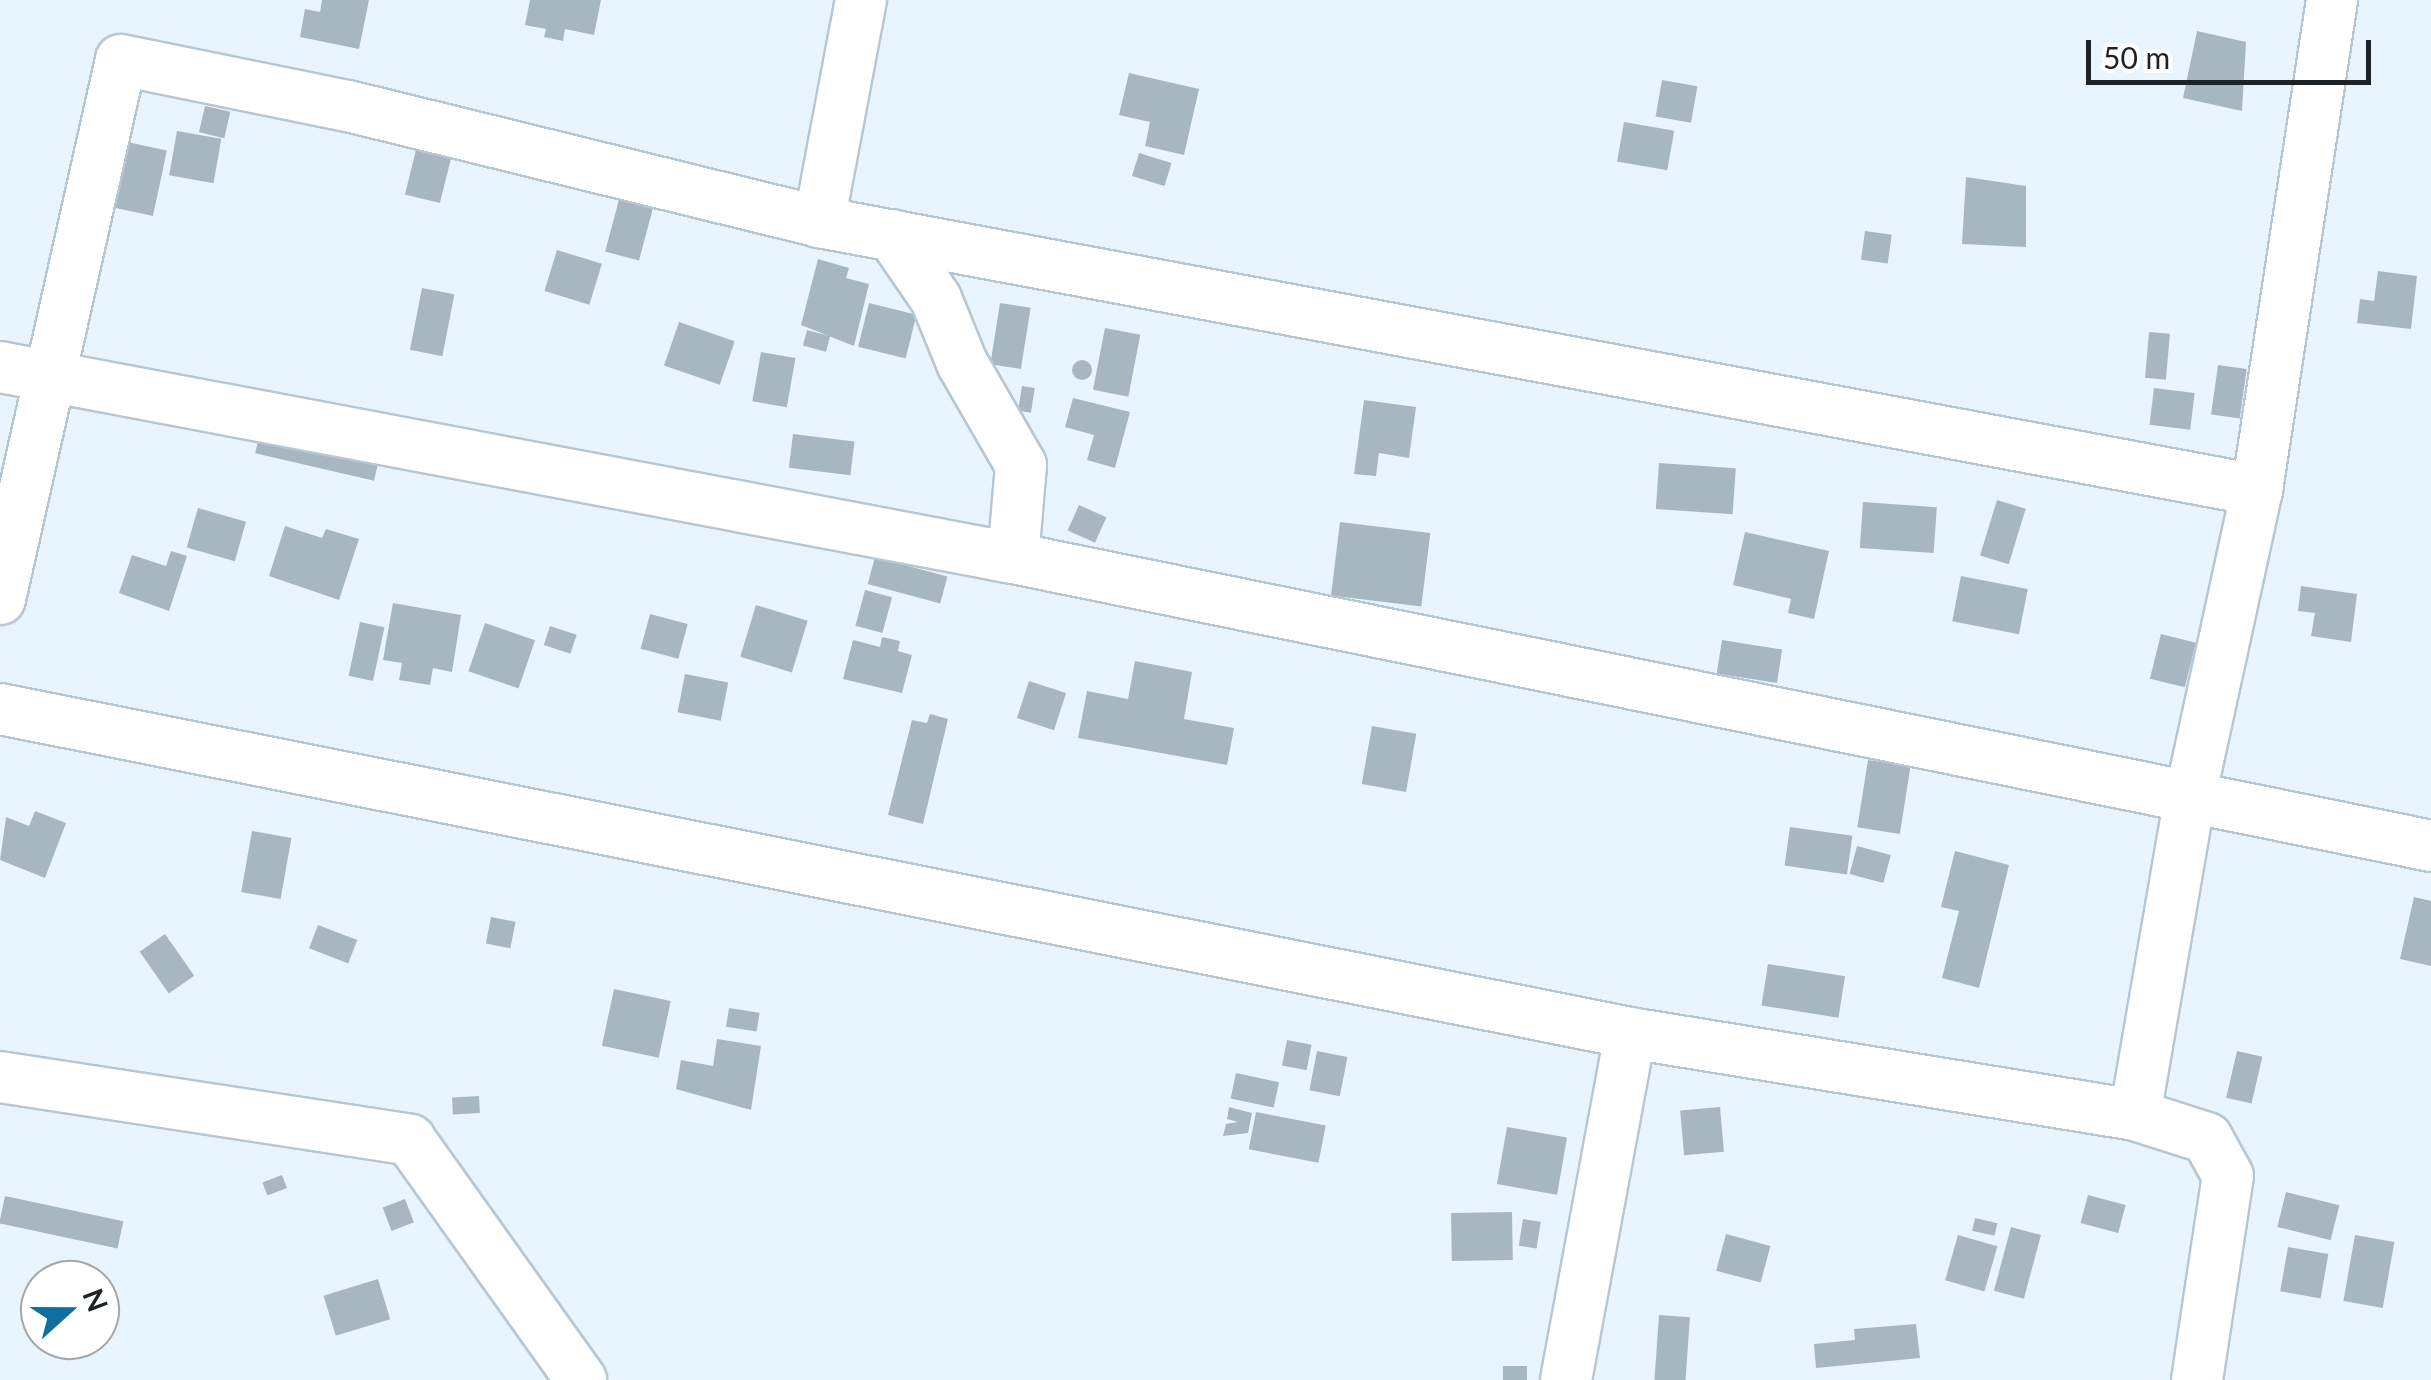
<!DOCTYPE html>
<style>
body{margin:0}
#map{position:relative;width:2431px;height:1380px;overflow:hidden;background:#e8f5fe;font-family:Lato,sans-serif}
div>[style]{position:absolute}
.building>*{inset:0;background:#a7b7c2;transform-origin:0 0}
.round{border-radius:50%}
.roads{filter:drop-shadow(2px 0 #b7c7d2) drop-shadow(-2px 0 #b7c7d2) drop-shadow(0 2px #b7c7d2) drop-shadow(0 -2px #b7c7d2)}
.minor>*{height:50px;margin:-25px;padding:0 25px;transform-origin:25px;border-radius:25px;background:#fff}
span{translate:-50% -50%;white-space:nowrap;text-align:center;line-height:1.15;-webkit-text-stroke:10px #fff;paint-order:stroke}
.north{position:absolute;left:20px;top:1260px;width:100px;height:100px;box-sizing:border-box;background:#fff;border:2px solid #a4a7a8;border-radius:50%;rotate:69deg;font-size:28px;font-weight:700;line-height:40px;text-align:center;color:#1c2226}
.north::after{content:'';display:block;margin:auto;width:35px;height:45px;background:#116f9d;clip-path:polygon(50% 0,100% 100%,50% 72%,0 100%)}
.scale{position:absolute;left:2086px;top:40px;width:285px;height:45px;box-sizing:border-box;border:5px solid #1c2226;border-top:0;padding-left:12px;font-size:30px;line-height:35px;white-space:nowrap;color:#1c2226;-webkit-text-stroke:8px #fff;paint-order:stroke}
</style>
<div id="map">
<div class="building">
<div style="clip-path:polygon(322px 0,369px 0,359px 49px,300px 37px,305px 9px,320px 12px)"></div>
<div style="clip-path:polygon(530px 0,601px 0,594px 35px,565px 29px,563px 41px,544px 37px,546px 29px,525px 25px)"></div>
<div style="clip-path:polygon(2197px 31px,2246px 42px,2242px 111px,2183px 98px)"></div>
<div style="clip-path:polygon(1129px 73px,1199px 89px,1184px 155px,1145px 146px,1150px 122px,1119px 115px)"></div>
<div style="left:1662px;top:80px;width:36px;height:37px;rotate:10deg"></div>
<div style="left:205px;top:106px;width:26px;height:27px;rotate:13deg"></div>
<div style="left:1624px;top:122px;width:51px;height:40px;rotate:10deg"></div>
<div style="left:177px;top:131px;width:45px;height:45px;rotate:10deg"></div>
<div style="left:118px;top:140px;width:50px;height:67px;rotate:12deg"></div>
<div style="left:418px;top:142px;width:36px;height:54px;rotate:14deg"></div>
<div style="left:1139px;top:153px;width:34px;height:24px;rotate:17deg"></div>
<div style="clip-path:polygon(1966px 177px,2026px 186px,2026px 247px,1962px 244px)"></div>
<div style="left:624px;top:181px;width:35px;height:73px;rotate:15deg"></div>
<div style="left:1865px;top:231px;width:27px;height:29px;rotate:8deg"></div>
<div style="left:557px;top:250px;width:47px;height:43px;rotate:17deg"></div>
<div style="clip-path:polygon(818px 259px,849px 268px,846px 278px,869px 284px,854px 346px,801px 325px)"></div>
<div style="clip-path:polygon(2378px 271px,2417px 276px,2411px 329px,2357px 323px,2360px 299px,2374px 301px)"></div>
<div style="left:422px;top:288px;width:33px;height:63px;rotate:11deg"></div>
<div style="left:869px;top:303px;width:49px;height:45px;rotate:14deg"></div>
<div style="left:1000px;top:303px;width:31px;height:62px;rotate:9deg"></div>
<div style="left:679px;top:322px;width:59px;height:46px;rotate:19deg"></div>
<div style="left:1105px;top:328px;width:36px;height:63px;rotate:11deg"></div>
<div style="left:807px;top:330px;width:24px;height:16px;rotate:15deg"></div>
<div style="left:2149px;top:332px;width:21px;height:46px;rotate:5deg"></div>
<div style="left:761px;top:352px;width:35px;height:50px;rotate:10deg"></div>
<div class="round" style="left:1072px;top:360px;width:20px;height:20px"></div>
<div style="left:2218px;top:365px;width:29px;height:50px;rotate:8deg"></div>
<div style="left:1022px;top:386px;width:13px;height:25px;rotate:9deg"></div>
<div style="left:2154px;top:388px;width:41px;height:37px;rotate:7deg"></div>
<div style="clip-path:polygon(1073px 398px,1130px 412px,1115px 468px,1087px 460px,1094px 435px,1065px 427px)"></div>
<div style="clip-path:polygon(1364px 400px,1416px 407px,1409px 458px,1379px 453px,1376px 476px,1354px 474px)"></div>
<div style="left:261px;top:428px;width:122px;height:26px;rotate:13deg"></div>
<div style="left:793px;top:434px;width:62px;height:34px;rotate:7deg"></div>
<div style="left:1659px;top:463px;width:77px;height:46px;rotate:4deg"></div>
<div style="left:1997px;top:500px;width:30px;height:58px;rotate:17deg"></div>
<div style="left:1863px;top:502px;width:74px;height:46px;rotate:4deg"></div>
<div style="left:1079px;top:505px;width:30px;height:28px;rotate:24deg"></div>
<div style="left:198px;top:508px;width:50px;height:41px;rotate:16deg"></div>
<div style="left:1340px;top:522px;width:91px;height:74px;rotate:7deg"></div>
<div style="clip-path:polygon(285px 526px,322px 538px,326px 529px,359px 539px,339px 600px,269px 576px)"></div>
<div style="clip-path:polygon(1745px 532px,1829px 551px,1814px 619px,1788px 613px,1791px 599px,1733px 585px)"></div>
<div style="clip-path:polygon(171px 551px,187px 556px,169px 611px,119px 593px,132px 555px,166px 566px)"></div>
<div style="left:875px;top:557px;width:75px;height:28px;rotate:15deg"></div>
<div style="left:1961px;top:576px;width:68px;height:46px;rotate:11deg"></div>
<div style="clip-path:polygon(2301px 586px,2357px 594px,2351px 642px,2311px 636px,2315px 613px,2298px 611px)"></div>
<div style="left:865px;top:590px;width:28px;height:37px;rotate:15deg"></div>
<div style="clip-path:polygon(393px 603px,461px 615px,452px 672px,433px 668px,430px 685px,399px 680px,402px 663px,383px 660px)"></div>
<div style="left:756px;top:605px;width:54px;height:54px;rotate:17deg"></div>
<div style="left:650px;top:614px;width:39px;height:36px;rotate:15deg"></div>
<div style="left:360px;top:622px;width:25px;height:55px;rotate:12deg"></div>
<div style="left:485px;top:623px;width:53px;height:51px;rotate:19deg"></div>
<div style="left:550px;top:626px;width:28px;height:20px;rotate:18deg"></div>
<div style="left:2161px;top:634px;width:36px;height:46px;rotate:14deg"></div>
<div style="clip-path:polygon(882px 637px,900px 641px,898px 651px,912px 655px,902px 693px,843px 679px,853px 640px,880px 647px)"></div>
<div style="left:1722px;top:640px;width:61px;height:34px;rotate:9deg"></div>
<div style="clip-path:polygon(1135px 661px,1192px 672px,1184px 719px,1234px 728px,1227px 765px,1078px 738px,1087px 691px,1128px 699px)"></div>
<div style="left:685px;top:674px;width:44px;height:39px;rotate:11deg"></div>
<div style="left:1029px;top:681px;width:39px;height:39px;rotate:18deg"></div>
<div style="clip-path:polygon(930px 714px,948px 719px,923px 824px,888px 815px,912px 720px,927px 723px)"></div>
<div style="left:1372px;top:726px;width:45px;height:59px;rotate:10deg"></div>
<div style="left:1868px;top:760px;width:43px;height:68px;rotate:9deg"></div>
<div style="clip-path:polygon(35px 811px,66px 823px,45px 878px,0 860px,6px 817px,29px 826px)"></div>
<div style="left:1790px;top:827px;width:63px;height:39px;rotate:8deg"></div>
<div style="left:252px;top:831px;width:40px;height:62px;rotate:10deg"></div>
<div style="left:1857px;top:846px;width:35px;height:29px;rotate:15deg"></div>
<div style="clip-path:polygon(1955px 851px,2009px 865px,1979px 988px,1942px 978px,1959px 911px,1941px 907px)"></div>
<div style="clip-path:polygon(2414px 897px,2431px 901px,2431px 966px,2400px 959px)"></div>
<div style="left:491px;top:917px;width:25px;height:27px;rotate:11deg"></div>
<div style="left:318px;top:925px;width:42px;height:25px;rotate:21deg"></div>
<div style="left:165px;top:934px;width:51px;height:31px;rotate:55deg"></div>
<div style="left:1768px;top:964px;width:78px;height:42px;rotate:9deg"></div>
<div style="left:614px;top:989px;width:58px;height:58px;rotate:12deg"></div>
<div style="left:729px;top:1008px;width:31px;height:19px;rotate:9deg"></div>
<div style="clip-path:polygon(717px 1039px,761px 1046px,751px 1110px,676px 1089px,681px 1060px,713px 1066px)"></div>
<div style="left:1287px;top:1040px;width:25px;height:26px;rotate:11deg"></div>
<div style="left:1317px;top:1051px;width:31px;height:40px;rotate:11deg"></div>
<div style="left:2237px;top:1051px;width:26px;height:48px;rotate:13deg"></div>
<div style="left:1236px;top:1073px;width:44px;height:26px;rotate:12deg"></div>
<div style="left:479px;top:1096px;width:17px;height:27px;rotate:87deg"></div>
<div style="clip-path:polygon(1229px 1107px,1252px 1113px,1248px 1133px,1223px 1136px,1226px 1124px,1238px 1122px,1227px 1119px)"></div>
<div style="left:1720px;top:1107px;width:45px;height:40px;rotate:85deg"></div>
<div style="left:1256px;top:1112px;width:71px;height:38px;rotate:11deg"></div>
<div style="left:1507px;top:1127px;width:61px;height:58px;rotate:10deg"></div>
<div style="left:282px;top:1175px;width:14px;height:21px;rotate:69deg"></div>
<div style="left:2286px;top:1192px;width:55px;height:36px;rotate:14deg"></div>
<div style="left:2088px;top:1195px;width:39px;height:29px;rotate:15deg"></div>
<div style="left:5px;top:1196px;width:121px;height:28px;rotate:12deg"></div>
<div style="left:405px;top:1199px;width:25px;height:24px;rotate:69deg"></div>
<div style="left:1512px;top:1212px;width:48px;height:61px;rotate:89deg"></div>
<div style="left:1975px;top:1218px;width:23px;height:13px;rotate:13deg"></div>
<div style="left:1523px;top:1219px;width:18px;height:27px;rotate:9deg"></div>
<div style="left:2011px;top:1227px;width:31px;height:66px;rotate:15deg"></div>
<div style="left:1726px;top:1234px;width:46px;height:38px;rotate:15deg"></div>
<div style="left:1958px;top:1235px;width:41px;height:47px;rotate:16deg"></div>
<div style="left:2355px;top:1235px;width:40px;height:67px;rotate:10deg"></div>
<div style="left:2288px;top:1247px;width:41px;height:45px;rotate:10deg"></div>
<div style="left:378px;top:1279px;width:42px;height:57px;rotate:73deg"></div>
<div style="left:1659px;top:1315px;width:31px;height:65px;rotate:4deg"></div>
<div style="clip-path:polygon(1916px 1324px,1920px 1358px,1816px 1368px,1814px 1344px,1855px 1340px,1854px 1329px)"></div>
<div style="left:1503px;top:1366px;width:24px;height:14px"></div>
</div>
<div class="roads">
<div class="minor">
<div style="left:819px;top:222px;width:226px;rotate:-79.3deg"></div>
<div style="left:892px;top:235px;width:78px;rotate:55.5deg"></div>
<div style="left:936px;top:299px;width:69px;rotate:67.9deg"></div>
<div style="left:962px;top:363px;width:118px;rotate:60deg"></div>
<div style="left:1021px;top:465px;width:93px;rotate:94.9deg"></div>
<div style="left:0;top:367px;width:1031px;rotate:10.68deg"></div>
<div style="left:1013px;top:558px;width:1447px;rotate:11.48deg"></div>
<div style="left:0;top:599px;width:552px;rotate:-77.35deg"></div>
<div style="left:121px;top:60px;width:232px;rotate:11.5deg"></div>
<div style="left:348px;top:106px;width:485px;rotate:13.8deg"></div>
<div style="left:819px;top:222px;width:1463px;rotate:10.56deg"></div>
<div style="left:0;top:709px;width:1662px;rotate:11.24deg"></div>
<div style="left:1630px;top:1033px;width:512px;rotate:9.22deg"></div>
<div style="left:0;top:1077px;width:415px;rotate:8.7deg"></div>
<div style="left:410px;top:1140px;width:295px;rotate:54.5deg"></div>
<div style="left:1566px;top:1380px;width:353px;rotate:-79.5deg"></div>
<div style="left:2197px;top:1380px;width:206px;rotate:-81.4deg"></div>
<div style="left:2228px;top:1176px;width:43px;rotate:-118.9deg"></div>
<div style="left:2207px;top:1138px;width:76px;rotate:-162.3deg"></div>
<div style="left:2135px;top:1115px;width:323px;rotate:-80.2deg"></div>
<div style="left:2190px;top:797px;width:314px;rotate:-77.7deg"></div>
<div style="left:2257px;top:490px;width:496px;rotate:-81.3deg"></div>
</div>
</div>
<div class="north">N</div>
<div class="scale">50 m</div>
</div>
